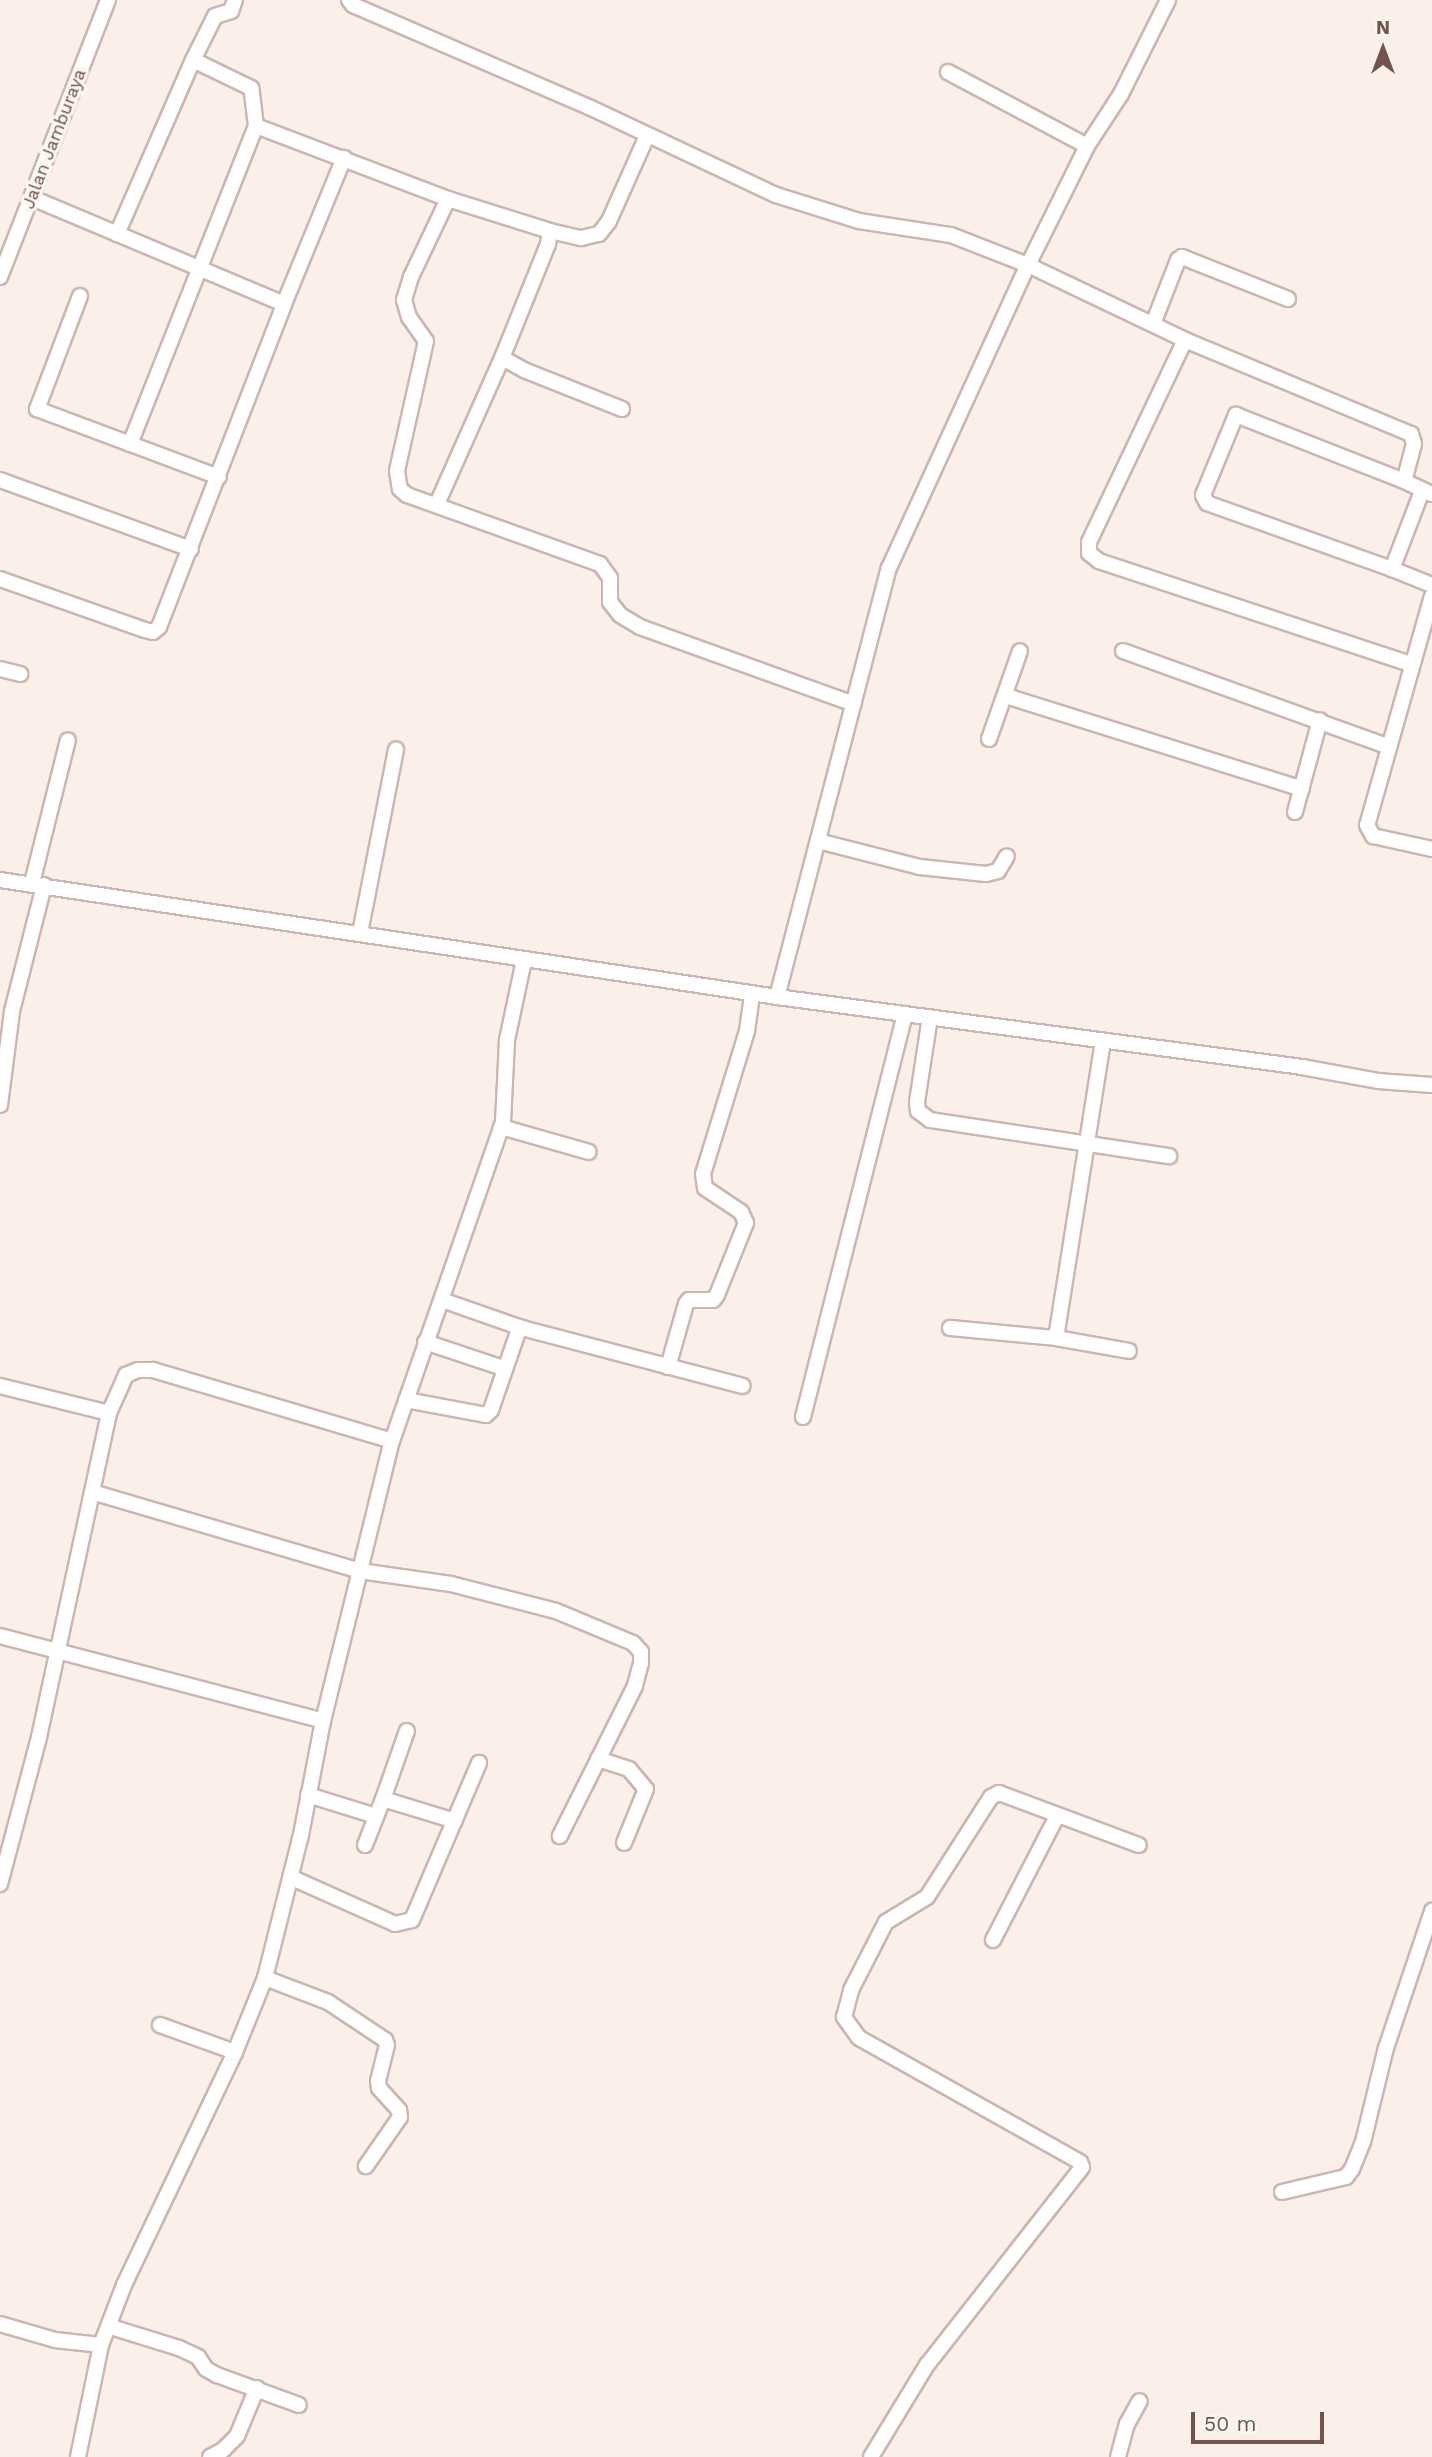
<!DOCTYPE html>
<style>
body{margin:0}
#map{position:relative;width:1432px;height:2457px;overflow:hidden;background:#faf0e9;font-family:"Work Sans",sans-serif}
div>[style]{position:absolute}
.roads{filter:drop-shadow(2px 0 #cbb6b0) drop-shadow(-2px 0 #cbb6b0) drop-shadow(0 2px #cbb6b0) drop-shadow(0 -2px #cbb6b0)}
.street>*{height:14px;margin:-7px;padding:0 7px;transform-origin:7px;border-radius:7px;background:#fff}
span{translate:-50% -50%;white-space:nowrap;text-align:center;line-height:1.15;-webkit-text-stroke:7px #fdf5ef;paint-order:stroke}
.street-label{font-size:18px;color:#72544f}
.north{position:absolute;left:1348px;top:14px;width:70px;height:70px;-webkit-text-stroke:5px #fdf5ef;paint-order:stroke;rotate:0deg;font-size:19px;font-weight:700;line-height:28px;text-align:center;color:#72544f}
.north::after{content:'';display:block;margin:auto;width:24px;height:32px;background:#72544f;clip-path:polygon(50% 0,100% 100%,50% 72%,0 100%)}
.scale{position:absolute;left:1191px;top:2412px;width:133px;height:32px;box-sizing:border-box;border:4px solid #72544f;border-top:0;padding-left:9px;font-size:21px;line-height:24px;white-space:nowrap;color:#72544f;-webkit-text-stroke:5px #fdf5ef;paint-order:stroke}
</style>
<div id="map">
<div class="roads">
<div class="street">
<div style="left:349px;top:0;width:6px;rotate:51deg"></div>
<div style="left:353px;top:5px;width:259px;rotate:23.4deg"></div>
<div style="left:591px;top:108px;width:204px;rotate:25.2deg"></div>
<div style="left:776px;top:195px;width:87px;rotate:17.4deg"></div>
<div style="left:859px;top:221px;width:93px;rotate:8.7deg"></div>
<div style="left:951px;top:235px;width:83px;rotate:21.3deg"></div>
<div style="left:1028px;top:265px;width:174px;rotate:25.5deg"></div>
<div style="left:1185px;top:340px;width:245px;rotate:22.6deg"></div>
<div style="left:1411px;top:434px;width:10px;rotate:73deg"></div>
<div style="left:1414px;top:444px;width:38px;rotate:105deg"></div>
<div style="left:1404px;top:481px;width:31px;rotate:25deg"></div>
<div style="left:948px;top:72px;width:157px;rotate:28deg"></div>
<div style="left:256px;top:126px;width:205px;rotate:20.8deg"></div>
<div style="left:448px;top:199px;width:107px;rotate:17.4deg"></div>
<div style="left:32px;top:198px;width:273px;rotate:22.8deg"></div>
<div style="left:448px;top:199px;width:86px;rotate:115.4deg"></div>
<div style="left:411px;top:277px;width:24px;rotate:107deg"></div>
<div style="left:404px;top:300px;width:18px;rotate:74deg"></div>
<div style="left:409px;top:317px;width:29px;rotate:55deg"></div>
<div style="left:426px;top:341px;width:133px;rotate:102.6deg"></div>
<div style="left:397px;top:471px;width:18px;rotate:81deg"></div>
<div style="left:400px;top:489px;width:9px;rotate:41deg"></div>
<div style="left:407px;top:495px;width:205px;rotate:19.7deg"></div>
<div style="left:600px;top:564px;width:17px;rotate:54deg"></div>
<div style="left:610px;top:578px;width:24px;rotate:90deg"></div>
<div style="left:610px;top:602px;width:16px;rotate:52deg"></div>
<div style="left:620px;top:615px;width:23px;rotate:31deg"></div>
<div style="left:640px;top:627px;width:227px;rotate:19.8deg"></div>
<div style="left:117px;top:234px;width:190px;rotate:-66.4deg"></div>
<div style="left:0;top:277px;width:297px;rotate:-68.7deg"></div>
<div style="left:80px;top:296px;width:121px;rotate:110.8deg"></div>
<div style="left:37px;top:409px;width:194px;rotate:20.5deg"></div>
<div style="left:1153px;top:324px;width:69px;rotate:-68.7deg"></div>
<div style="left:1178px;top:260px;width:5px;rotate:-37deg"></div>
<div style="left:1182px;top:257px;width:114px;rotate:21.6deg"></div>
<div style="left:1185px;top:340px;width:224px;rotate:115.4deg"></div>
<div style="left:1089px;top:542px;width:11px;rotate:90deg"></div>
<div style="left:1089px;top:553px;width:13px;rotate:39deg"></div>
<div style="left:1099px;top:561px;width:329px;rotate:18.3deg"></div>
<div style="left:622px;top:409px;width:105px;rotate:-158.3deg"></div>
<div style="left:524px;top:370px;width:25px;rotate:-151deg"></div>
<div style="left:502px;top:358px;width:123px;rotate:-68deg"></div>
<div style="left:548px;top:244px;width:13px;rotate:-81deg"></div>
<div style="left:550px;top:231px;width:32px;rotate:13deg"></div>
<div style="left:581px;top:238px;width:18px;rotate:-13deg"></div>
<div style="left:599px;top:234px;width:16px;rotate:-52deg"></div>
<div style="left:609px;top:221px;width:93px;rotate:-65.9deg"></div>
<div style="left:130px;top:444px;width:342px;rotate:-68.4deg"></div>
<div style="left:256px;top:126px;width:38px;rotate:-97deg"></div>
<div style="left:251px;top:88px;width:64px;rotate:-154.2deg"></div>
<div style="left:193px;top:60px;width:49px;rotate:-63.4deg"></div>
<div style="left:215px;top:16px;width:17px;rotate:-17deg"></div>
<div style="left:231px;top:11px;width:12px;rotate:-70deg"></div>
<div style="left:0;top:480px;width:203px;rotate:19.9deg"></div>
<div style="left:1422px;top:491px;width:84px;rotate:111deg"></div>
<div style="left:1392px;top:569px;width:43px;rotate:21.8deg"></div>
<div style="left:437px;top:504px;width:160px;rotate:-66deg"></div>
<div style="left:1392px;top:569px;width:196px;rotate:-160.4deg"></div>
<div style="left:1207px;top:503px;width:9px;rotate:-117deg"></div>
<div style="left:1203px;top:495px;width:87px;rotate:-67.6deg"></div>
<div style="left:1236px;top:415px;width:180px;rotate:21.4deg"></div>
<div style="left:0;top:579px;width:154px;rotate:19.4deg"></div>
<div style="left:145px;top:630px;width:8px;rotate:14deg"></div>
<div style="left:153px;top:632px;width:8px;rotate:-40deg"></div>
<div style="left:159px;top:627px;width:346px;rotate:-68.8deg"></div>
<div style="left:284px;top:304px;width:158px;rotate:-67.7deg"></div>
<div style="left:1432px;top:596px;width:238px;rotate:105.8deg"></div>
<div style="left:1367px;top:825px;width:13px;rotate:61deg"></div>
<div style="left:1373px;top:836px;width:60px;rotate:12.4deg"></div>
<div style="left:1123px;top:651px;width:283px;rotate:19.8deg"></div>
<div style="left:0;top:669px;width:21px;rotate:14deg"></div>
<div style="left:1006px;top:696px;width:310px;rotate:17.4deg"></div>
<div style="left:989px;top:739px;width:93px;rotate:-70.6deg"></div>
<div style="left:1295px;top:812px;width:95px;rotate:-74.8deg"></div>
<div style="left:818px;top:841px;width:105px;rotate:14.3deg"></div>
<div style="left:920px;top:867px;width:66px;rotate:6.1deg"></div>
<div style="left:986px;top:874px;width:12px;rotate:-14deg"></div>
<div style="left:998px;top:871px;width:17px;rotate:-59deg"></div>
<div style="left:0;top:880px;width:786px;rotate:8.56deg"></div>
<div style="left:777px;top:997px;width:530px;rotate:7.59deg"></div>
<div style="left:1302px;top:1067px;width:77px;rotate:10.4deg"></div>
<div style="left:1378px;top:1081px;width:54px;rotate:4.2deg"></div>
<div style="left:32px;top:883px;width:147px;rotate:-75.9deg"></div>
<div style="left:360px;top:933px;width:187px;rotate:-78.9deg"></div>
<div style="left:777px;top:997px;width:443px;rotate:-75.4deg"></div>
<div style="left:889px;top:568px;width:333px;rotate:-65.4deg"></div>
<div style="left:1028px;top:265px;width:133px;rotate:-63.6deg"></div>
<div style="left:1087px;top:146px;width:62px;rotate:-56.8deg"></div>
<div style="left:1121px;top:94px;width:105px;rotate:-63.4deg"></div>
<div style="left:930px;top:1017px;width:86px;rotate:98.7deg"></div>
<div style="left:917px;top:1102px;width:9px;rotate:84deg"></div>
<div style="left:918px;top:1111px;width:15px;rotate:37deg"></div>
<div style="left:930px;top:1120px;width:242px;rotate:8.6deg"></div>
<div style="left:0;top:1105px;width:95px;rotate:-82.7deg"></div>
<div style="left:12px;top:1011px;width:130px;rotate:-75.7deg"></div>
<div style="left:501px;top:1127px;width:91px;rotate:15.9deg"></div>
<div style="left:442px;top:1300px;width:85px;rotate:19.3deg"></div>
<div style="left:950px;top:1328px;width:106px;rotate:5.4deg"></div>
<div style="left:1056px;top:1338px;width:301px;rotate:-81deg"></div>
<div style="left:1056px;top:1338px;width:74px;rotate:10.1deg"></div>
<div style="left:425px;top:1342px;width:82px;rotate:18.4deg"></div>
<div style="left:668px;top:1367px;width:66px;rotate:-74.1deg"></div>
<div style="left:686px;top:1304px;width:5px;rotate:-53deg"></div>
<div style="left:689px;top:1300px;width:24px"></div>
<div style="left:713px;top:1300px;width:6px;rotate:-51deg"></div>
<div style="left:717px;top:1295px;width:78px;rotate:-68.1deg"></div>
<div style="left:746px;top:1223px;width:12px;rotate:-114deg"></div>
<div style="left:741px;top:1212px;width:43px;rotate:-146.3deg"></div>
<div style="left:705px;top:1188px;width:14px;rotate:-98deg"></div>
<div style="left:703px;top:1174px;width:150px;rotate:-72.9deg"></div>
<div style="left:747px;top:1031px;width:37px;rotate:-82deg"></div>
<div style="left:0;top:1386px;width:112px;rotate:13.9deg"></div>
<div style="left:406px;top:1400px;width:81px;rotate:10.6deg"></div>
<div style="left:486px;top:1415px;width:7px;rotate:-45deg"></div>
<div style="left:491px;top:1410px;width:83px;rotate:-70.9deg"></div>
<div style="left:518px;top:1332px;width:6px;rotate:-45deg"></div>
<div style="left:522px;top:1328px;width:228px;rotate:14.7deg"></div>
<div style="left:803px;top:1417px;width:416px;rotate:-75.8deg"></div>
<div style="left:92px;top:1492px;width:279px;rotate:16.4deg"></div>
<div style="left:360px;top:1571px;width:92px;rotate:8.1deg"></div>
<div style="left:451px;top:1584px;width:108px;rotate:14.4deg"></div>
<div style="left:556px;top:1611px;width:83px;rotate:22.6deg"></div>
<div style="left:633px;top:1643px;width:12px;rotate:48deg"></div>
<div style="left:641px;top:1652px;width:11px;rotate:90deg"></div>
<div style="left:641px;top:1663px;width:24px;rotate:105deg"></div>
<div style="left:635px;top:1686px;width:168px;rotate:116.6deg"></div>
<div style="left:0;top:1636px;width:334px;rotate:14.7deg"></div>
<div style="left:598px;top:1759px;width:33px;rotate:18deg"></div>
<div style="left:629px;top:1769px;width:26px;rotate:50deg"></div>
<div style="left:646px;top:1789px;width:58px;rotate:112.2deg"></div>
<div style="left:308px;top:1795px;width:71px;rotate:17.2deg"></div>
<div style="left:383px;top:1799px;width:72px;rotate:-70.6deg"></div>
<div style="left:365px;top:1845px;width:49px;rotate:-68.6deg"></div>
<div style="left:383px;top:1799px;width:75px;rotate:17deg"></div>
<div style="left:290px;top:1877px;width:115px;rotate:24.1deg"></div>
<div style="left:395px;top:1924px;width:17px;rotate:-13deg"></div>
<div style="left:412px;top:1920px;width:171px;rotate:-66.9deg"></div>
<div style="left:0;top:1884px;width:152px;rotate:-75.1deg"></div>
<div style="left:39px;top:1737px;width:331px;rotate:-77.8deg"></div>
<div style="left:109px;top:1413px;width:42px;rotate:-65.9deg"></div>
<div style="left:126px;top:1375px;width:13px;rotate:-23deg"></div>
<div style="left:138px;top:1370px;width:15px"></div>
<div style="left:153px;top:1370px;width:249px;rotate:16.5deg"></div>
<div style="left:993px;top:1940px;width:140px;rotate:-62.7deg"></div>
<div style="left:265px;top:1978px;width:67px;rotate:20.9deg"></div>
<div style="left:328px;top:2002px;width:69px;rotate:33.7deg"></div>
<div style="left:385px;top:2040px;width:5px;rotate:68deg"></div>
<div style="left:387px;top:2045px;width:37px;rotate:104deg"></div>
<div style="left:378px;top:2081px;width:7px;rotate:82deg"></div>
<div style="left:379px;top:2088px;width:30px;rotate:48deg"></div>
<div style="left:399px;top:2110px;width:7px;rotate:82deg"></div>
<div style="left:400px;top:2117px;width:60px;rotate:124.8deg"></div>
<div style="left:160px;top:2025px;width:80px;rotate:19.8deg"></div>
<div style="left:1282px;top:2192px;width:66px;rotate:-13.2deg"></div>
<div style="left:1346px;top:2177px;width:10px;rotate:-53deg"></div>
<div style="left:1352px;top:2169px;width:29px;rotate:-68deg"></div>
<div style="left:1363px;top:2142px;width:97px;rotate:-76.3deg"></div>
<div style="left:1386px;top:2048px;width:145px;rotate:-71.4deg"></div>
<div style="left:0;top:2324px;width:57px;rotate:16.2deg"></div>
<div style="left:55px;top:2340px;width:46px;rotate:6.2deg"></div>
<div style="left:101px;top:2345px;width:64px;rotate:-69deg"></div>
<div style="left:124px;top:2285px;width:258px;rotate:-64.5deg"></div>
<div style="left:235px;top:2052px;width:80px;rotate:-67.9deg"></div>
<div style="left:265px;top:1978px;width:147px;rotate:-75.9deg"></div>
<div style="left:301px;top:1835px;width:116px;rotate:-79.1deg"></div>
<div style="left:323px;top:1721px;width:288px;rotate:-76.2deg"></div>
<div style="left:392px;top:1441px;width:338px;rotate:-70.8deg"></div>
<div style="left:503px;top:1122px;width:82px;rotate:-87.2deg"></div>
<div style="left:507px;top:1040px;width:82px;rotate:-78deg"></div>
<div style="left:111px;top:2327px;width:71px;rotate:17.2deg"></div>
<div style="left:179px;top:2348px;width:21px;rotate:25deg"></div>
<div style="left:198px;top:2357px;width:14px;rotate:56deg"></div>
<div style="left:206px;top:2369px;width:13px;rotate:29deg"></div>
<div style="left:217px;top:2375px;width:87px;rotate:20.1deg"></div>
<div style="left:78px;top:2457px;width:114px;rotate:-78.4deg"></div>
<div style="left:210px;top:2457px;width:15px;rotate:-28deg"></div>
<div style="left:223px;top:2450px;width:20px;rotate:-45deg"></div>
<div style="left:237px;top:2436px;width:52px;rotate:-67.4deg"></div>
<div style="left:871px;top:2457px;width:108px;rotate:-58.7deg"></div>
<div style="left:927px;top:2365px;width:251px;rotate:-51.9deg"></div>
<div style="left:1082px;top:2167px;width:5px;rotate:-112deg"></div>
<div style="left:1080px;top:2162px;width:253px;rotate:-150.7deg"></div>
<div style="left:859px;top:2038px;width:26px;rotate:-126deg"></div>
<div style="left:844px;top:2017px;width:28px;rotate:-75deg"></div>
<div style="left:851px;top:1990px;width:76px;rotate:-62.8deg"></div>
<div style="left:886px;top:1922px;width:48px;rotate:-31.4deg"></div>
<div style="left:927px;top:1897px;width:119px;rotate:-57.4deg"></div>
<div style="left:991px;top:1797px;width:9px;rotate:-27deg"></div>
<div style="left:999px;top:1793px;width:149px;rotate:20.4deg"></div>
<div style="left:1118px;top:2457px;width:34px;rotate:-75deg"></div>
<div style="left:1127px;top:2424px;width:26px;rotate:-61deg"></div>
</div>
</div>
<div class="street-label">
<span style="left:54px;top:139px;rotate:-69deg">Jalan Jamburaya</span>
</div>
<div class="north">N</div>
<div class="scale">50 m</div>
</div>
